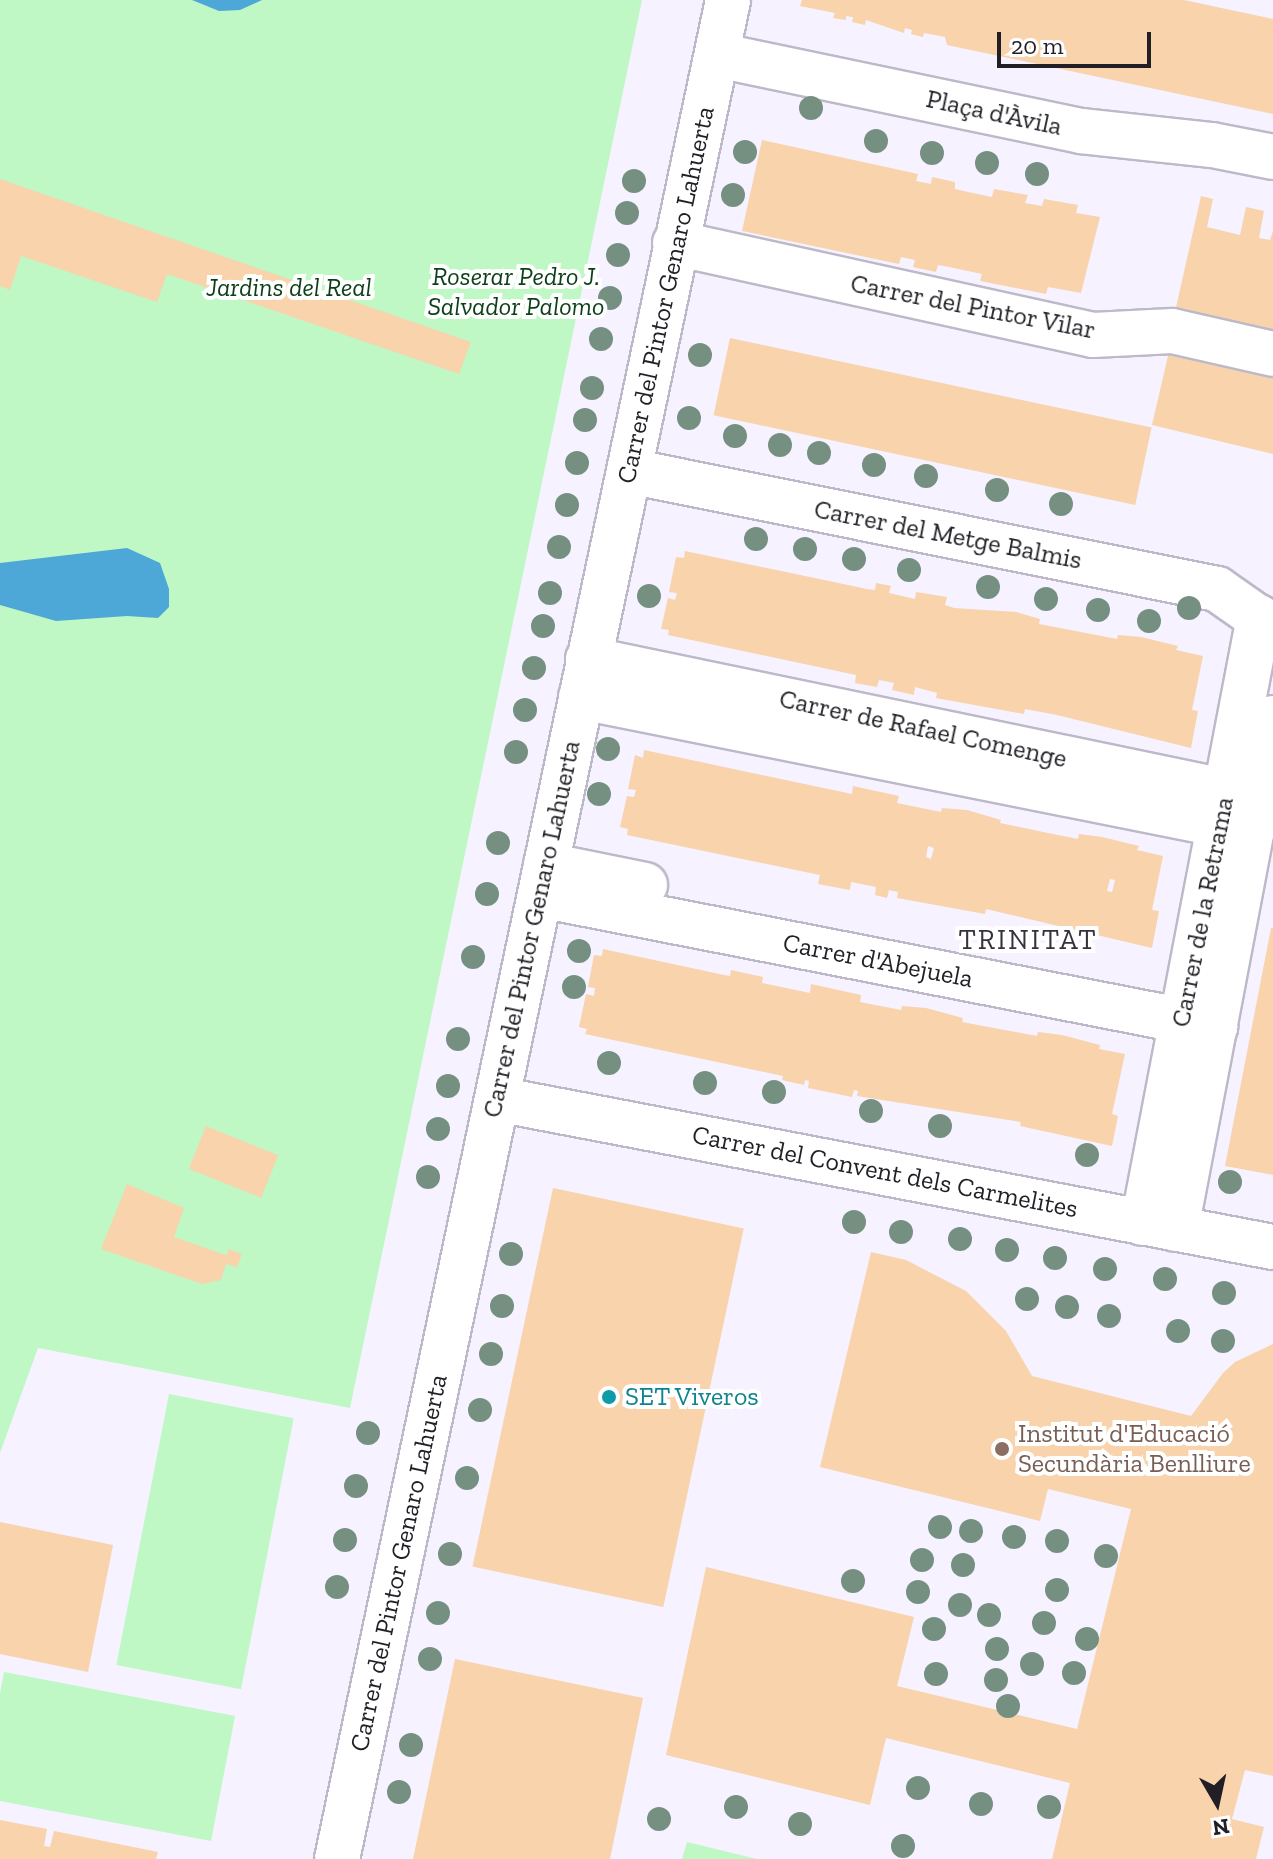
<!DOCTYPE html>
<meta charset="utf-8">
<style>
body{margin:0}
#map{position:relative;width:1273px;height:1859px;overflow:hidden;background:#f6f2ff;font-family:"Zilla Slab",serif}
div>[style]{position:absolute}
.green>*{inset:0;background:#bff8c5;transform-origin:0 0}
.water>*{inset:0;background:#4da7d7}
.building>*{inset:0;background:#f8d3ac;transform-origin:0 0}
.roads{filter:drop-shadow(2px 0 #bdb9c8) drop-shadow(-2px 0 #bdb9c8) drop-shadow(0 2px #bdb9c8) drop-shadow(0 -2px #bdb9c8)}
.minor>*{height:44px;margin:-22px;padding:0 22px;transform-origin:22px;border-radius:22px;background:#fff}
.trees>*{width:24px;height:24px;margin:-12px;border-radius:50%;background:#759080}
.dots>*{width:22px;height:22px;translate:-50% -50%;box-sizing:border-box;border:4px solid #fff;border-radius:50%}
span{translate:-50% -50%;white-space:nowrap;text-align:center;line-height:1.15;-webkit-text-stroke:8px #fff;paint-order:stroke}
.street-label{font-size:26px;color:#211f25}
.park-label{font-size:26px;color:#0c3f18;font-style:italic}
.culture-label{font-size:26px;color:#0d838f}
.left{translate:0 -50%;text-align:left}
.education-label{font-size:26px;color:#785e54}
.neighbourhood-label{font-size:28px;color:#35313d;letter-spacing:2px}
.north{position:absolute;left:1177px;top:1763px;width:80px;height:80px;-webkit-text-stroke:6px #fff;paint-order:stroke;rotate:171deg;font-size:22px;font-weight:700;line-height:32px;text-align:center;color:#211f25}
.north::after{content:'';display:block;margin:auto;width:28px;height:36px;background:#211f25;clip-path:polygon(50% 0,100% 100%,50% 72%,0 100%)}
.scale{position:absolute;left:997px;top:32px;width:154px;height:36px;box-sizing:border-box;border:4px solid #211f25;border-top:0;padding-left:10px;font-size:24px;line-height:28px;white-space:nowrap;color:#211f25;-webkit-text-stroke:6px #fff;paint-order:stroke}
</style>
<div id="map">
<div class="green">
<div style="clip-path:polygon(0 0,642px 0,350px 1408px,38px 1348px,0 1453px)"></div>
<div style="left:169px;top:1394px;width:127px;height:276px;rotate:11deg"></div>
<div style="clip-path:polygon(4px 1672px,235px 1716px,211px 1841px,0 1801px,0 1693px)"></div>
<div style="clip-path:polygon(687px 1842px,757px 1859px,682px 1859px)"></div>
</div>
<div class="water">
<div style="clip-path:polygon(192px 0,262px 0,240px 10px,219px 11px)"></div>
<div style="clip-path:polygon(127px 548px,160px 563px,169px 589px,169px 607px,158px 618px,127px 616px,56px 621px,0 605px,0 563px)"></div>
</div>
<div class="building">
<div style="clip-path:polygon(802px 0,1184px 0,1273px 19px,1273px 114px,947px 45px,945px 37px,924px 33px,923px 37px,911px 34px,912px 30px,905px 28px,904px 33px,866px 20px,865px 25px,852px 22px,853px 17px,846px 16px,846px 20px,833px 18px,835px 13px,800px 6px)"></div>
<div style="clip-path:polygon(762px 140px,918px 174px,916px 181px,931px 184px,932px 177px,955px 182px,955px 189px,968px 192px,992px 197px,994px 189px,1028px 195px,1025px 203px,1042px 206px,1044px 199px,1078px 205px,1076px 213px,1100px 217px,1081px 293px,1048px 287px,1046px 294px,980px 281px,982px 274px,949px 267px,938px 265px,936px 272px,913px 267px,915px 260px,901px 257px,899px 264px,742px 231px)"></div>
<div style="clip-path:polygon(0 179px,471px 342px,459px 374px,167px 274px,157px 302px,21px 256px,10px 290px,0 286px)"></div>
<div style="clip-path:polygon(1201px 196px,1213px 199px,1207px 227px,1240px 235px,1246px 207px,1264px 211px,1259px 238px,1270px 240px,1273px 231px,1273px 331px,1175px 312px)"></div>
<div style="left:730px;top:338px;width:431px;height:79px;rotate:12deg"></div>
<div style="clip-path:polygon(1170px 347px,1273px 374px,1273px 454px,1152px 425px)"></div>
<div style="clip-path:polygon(685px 551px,867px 589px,875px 590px,876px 583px,891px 586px,889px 593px,915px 599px,916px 592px,947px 597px,945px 605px,954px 608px,1016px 612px,1040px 619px,1039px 624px,1117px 639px,1118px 635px,1141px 637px,1178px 646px,1176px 650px,1203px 656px,1192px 710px,1198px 711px,1191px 748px,1057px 715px,1025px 709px,1024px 714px,936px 698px,937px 693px,915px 687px,914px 695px,892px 690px,894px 683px,879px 680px,877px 687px,855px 683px,856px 675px,668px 635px,669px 630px,661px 629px,668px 598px,675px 600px,677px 593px,669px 592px,676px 557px,684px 558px)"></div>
<div style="clip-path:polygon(evenodd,644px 750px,852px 794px,853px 786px,899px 796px,897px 803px,941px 812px,942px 808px,967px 810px,1001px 820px,1000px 823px,1048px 833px,1078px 839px,1079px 834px,1102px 837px,1139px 846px,1137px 850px,1163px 856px,1152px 910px,1159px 911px,1152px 948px,986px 909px,985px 914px,897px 898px,898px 892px,889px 890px,887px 898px,875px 895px,876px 887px,851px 882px,850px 890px,818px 884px,820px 875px,627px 835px,628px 829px,620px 827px,627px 796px,634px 797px,636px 790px,628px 789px,635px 755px,643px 758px,644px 750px,928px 846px,934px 848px,931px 859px,926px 857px,928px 846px,644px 750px,1110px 879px,1115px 880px,1112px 892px,1107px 891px,1110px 879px)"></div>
<div style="clip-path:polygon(1271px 928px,1273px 928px,1273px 1175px,1225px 1166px)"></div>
<div style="clip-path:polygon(603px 949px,724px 975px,730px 976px,731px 970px,763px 977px,762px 983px,810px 993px,811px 984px,861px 995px,860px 1002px,901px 1010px,902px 1006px,926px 1008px,963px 1018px,962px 1022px,1037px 1036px,1038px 1032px,1062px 1035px,1100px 1045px,1099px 1049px,1125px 1054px,1112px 1114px,1118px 1116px,1112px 1146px,1020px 1126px,1021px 1122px,857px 1096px,858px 1091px,854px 1090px,852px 1097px,808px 1088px,809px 1081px,805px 1080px,804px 1085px,782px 1080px,783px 1076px,585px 1034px,587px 1029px,579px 1027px,586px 994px,594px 996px,595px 988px,588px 987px,594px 955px,602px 956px)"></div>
<div style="left:206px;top:1126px;width:78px;height:46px;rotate:22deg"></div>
<div style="clip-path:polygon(127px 1184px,184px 1208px,174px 1237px,226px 1255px,229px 1249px,242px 1254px,237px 1267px,226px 1264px,221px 1280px,202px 1284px,101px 1249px)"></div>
<div style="left:553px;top:1188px;width:195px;height:387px;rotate:12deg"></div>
<div style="clip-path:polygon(871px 1252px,906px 1260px,966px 1291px,1006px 1331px,1032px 1376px,1191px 1416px,1223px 1373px,1235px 1362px,1273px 1344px,1273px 1776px,1245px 1770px,1232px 1819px,1264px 1827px,1256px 1859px,1052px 1859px,1070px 1783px,886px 1738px,870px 1805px,666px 1755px,706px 1567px,914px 1617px,897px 1686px,1077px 1729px,1131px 1509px,1048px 1489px,1040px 1521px,820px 1467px)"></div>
<div style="clip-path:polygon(0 1522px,113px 1545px,88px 1672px,0 1654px)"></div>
<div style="clip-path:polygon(455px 1659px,643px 1698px,610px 1859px,413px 1859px)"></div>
<div style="clip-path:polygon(0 1820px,47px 1829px,44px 1846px,50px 1847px,54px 1831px,158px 1852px,156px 1859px,0 1859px)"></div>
</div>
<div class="roads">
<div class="minor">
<div style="left:717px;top:55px;width:372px;rotate:11.8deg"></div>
<div style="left:1081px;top:131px;width:132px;rotate:6.1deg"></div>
<div style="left:1212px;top:145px;width:62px;rotate:11.1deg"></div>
<div style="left:675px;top:243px;width:428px;rotate:12.4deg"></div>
<div style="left:1093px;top:335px;width:79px;rotate:-2.9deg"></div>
<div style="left:1172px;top:331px;width:104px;rotate:12.8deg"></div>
<div style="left:629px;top:471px;width:600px;rotate:11.35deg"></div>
<div style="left:1217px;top:589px;width:68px;rotate:34.9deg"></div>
<div style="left:588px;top:659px;width:684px;rotate:11.72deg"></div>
<div style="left:581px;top:697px;width:684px;rotate:11.29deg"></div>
<div style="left:546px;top:865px;width:101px;rotate:11.4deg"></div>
<div style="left:540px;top:895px;width:688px;rotate:11.06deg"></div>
<div style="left:497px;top:1099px;width:790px;rotate:10.8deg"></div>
<div style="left:1143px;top:1223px;width:617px;rotate:-79.16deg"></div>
<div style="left:1176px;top:1229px;width:520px;rotate:-79.25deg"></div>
<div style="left:337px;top:1859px;width:1900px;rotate:-78.12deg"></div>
</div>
</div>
<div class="trees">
<div style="left:811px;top:108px"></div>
<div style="left:876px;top:141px"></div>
<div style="left:745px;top:152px"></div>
<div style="left:932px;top:153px"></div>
<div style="left:987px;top:163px"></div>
<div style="left:1037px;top:174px"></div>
<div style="left:634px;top:181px"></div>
<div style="left:733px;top:195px"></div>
<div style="left:627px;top:213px"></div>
<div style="left:618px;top:255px"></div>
<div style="left:610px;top:298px"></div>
<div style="left:601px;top:339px"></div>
<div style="left:700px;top:355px"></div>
<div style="left:592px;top:388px"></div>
<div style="left:689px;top:418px"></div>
<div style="left:585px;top:420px"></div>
<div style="left:735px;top:436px"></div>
<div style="left:780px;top:445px"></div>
<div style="left:819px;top:453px"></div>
<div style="left:577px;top:463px"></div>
<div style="left:874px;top:465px"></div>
<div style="left:926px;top:476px"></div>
<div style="left:997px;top:490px"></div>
<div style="left:1061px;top:504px"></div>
<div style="left:567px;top:505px"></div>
<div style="left:756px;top:539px"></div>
<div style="left:559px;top:547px"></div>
<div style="left:805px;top:549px"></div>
<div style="left:854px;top:559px"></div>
<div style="left:909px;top:570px"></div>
<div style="left:988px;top:587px"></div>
<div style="left:550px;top:593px"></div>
<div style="left:649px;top:596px"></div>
<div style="left:1046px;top:599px"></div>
<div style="left:1189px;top:608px"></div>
<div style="left:1098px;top:610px"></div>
<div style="left:1149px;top:621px"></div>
<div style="left:543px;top:626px"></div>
<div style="left:534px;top:668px"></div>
<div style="left:525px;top:710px"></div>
<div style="left:608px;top:749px"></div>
<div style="left:516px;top:752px"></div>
<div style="left:599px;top:794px"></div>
<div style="left:498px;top:843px"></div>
<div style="left:487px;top:894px"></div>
<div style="left:579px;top:951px"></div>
<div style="left:473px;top:957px"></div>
<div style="left:574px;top:987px"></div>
<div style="left:458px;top:1039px"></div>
<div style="left:609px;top:1063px"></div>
<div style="left:705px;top:1083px"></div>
<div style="left:448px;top:1086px"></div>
<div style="left:774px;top:1092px"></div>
<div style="left:871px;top:1111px"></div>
<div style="left:940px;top:1126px"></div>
<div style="left:438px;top:1129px"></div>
<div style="left:1087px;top:1155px"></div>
<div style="left:428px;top:1177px"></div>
<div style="left:1230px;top:1182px"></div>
<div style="left:854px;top:1222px"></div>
<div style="left:901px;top:1232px"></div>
<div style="left:960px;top:1239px"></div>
<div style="left:1007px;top:1250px"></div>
<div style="left:511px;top:1254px"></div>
<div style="left:1055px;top:1258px"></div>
<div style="left:1105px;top:1269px"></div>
<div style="left:1165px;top:1279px"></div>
<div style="left:1224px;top:1293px"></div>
<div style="left:1027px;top:1299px"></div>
<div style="left:502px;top:1306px"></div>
<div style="left:1067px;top:1307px"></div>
<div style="left:1109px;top:1316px"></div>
<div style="left:1178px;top:1331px"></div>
<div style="left:1223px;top:1341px"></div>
<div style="left:491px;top:1354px"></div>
<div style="left:480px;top:1410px"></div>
<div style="left:368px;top:1433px"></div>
<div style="left:467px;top:1478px"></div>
<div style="left:356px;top:1486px"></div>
<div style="left:940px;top:1527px"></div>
<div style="left:971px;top:1531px"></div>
<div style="left:1014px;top:1537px"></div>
<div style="left:345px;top:1540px"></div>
<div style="left:1057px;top:1541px"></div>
<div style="left:450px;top:1554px"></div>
<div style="left:1106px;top:1556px"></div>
<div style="left:922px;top:1560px"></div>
<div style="left:963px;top:1565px"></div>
<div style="left:853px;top:1581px"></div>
<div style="left:337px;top:1587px"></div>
<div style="left:1057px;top:1590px"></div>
<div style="left:918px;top:1592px"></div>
<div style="left:960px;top:1605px"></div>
<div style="left:438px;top:1613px"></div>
<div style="left:989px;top:1615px"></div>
<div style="left:1044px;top:1623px"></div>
<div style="left:934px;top:1629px"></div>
<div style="left:1087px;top:1639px"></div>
<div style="left:997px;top:1649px"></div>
<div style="left:430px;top:1659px"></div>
<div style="left:1032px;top:1664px"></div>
<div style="left:1074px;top:1673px"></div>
<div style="left:936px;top:1674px"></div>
<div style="left:996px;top:1680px"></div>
<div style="left:1008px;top:1706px"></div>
<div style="left:411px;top:1745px"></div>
<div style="left:918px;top:1788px"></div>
<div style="left:399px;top:1792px"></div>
<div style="left:981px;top:1804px"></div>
<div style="left:736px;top:1807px"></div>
<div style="left:1049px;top:1807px"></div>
<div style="left:659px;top:1819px"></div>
<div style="left:800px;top:1824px"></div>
<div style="left:903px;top:1846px"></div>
</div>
<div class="dots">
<div style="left:609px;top:1397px;background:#0f9aa8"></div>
<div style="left:1002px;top:1449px;background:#8d6e63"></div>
</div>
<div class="street-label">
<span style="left:994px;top:113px;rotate:12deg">Plaça d'Àvila</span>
<span style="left:666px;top:295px;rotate:-78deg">Carrer del Pintor Genaro Lahuerta</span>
<span style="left:973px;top:307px;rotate:11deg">Carrer del Pintor Vilar</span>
<span style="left:948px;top:535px;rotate:11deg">Carrer del Metge Balmis</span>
<span style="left:923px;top:729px;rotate:12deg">Carrer de Rafael Comenge</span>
<span style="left:1203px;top:912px;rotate:-79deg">Carrer de la Retrama</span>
<span style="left:532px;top:929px;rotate:-78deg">Carrer del Pintor Genaro Lahuerta</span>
<span style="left:878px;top:961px;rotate:11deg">Carrer d'Abejuela</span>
<span style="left:885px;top:1172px;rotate:11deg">Carrer del Convent dels Carmelites</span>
<span style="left:399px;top:1563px;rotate:-78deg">Carrer del Pintor Genaro Lahuerta</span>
</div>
<div class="park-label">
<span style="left:516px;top:292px">Roserar Pedro J.<br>Salvador Palomo</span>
<span style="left:289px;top:288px">Jardins del Real</span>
</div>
<div class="culture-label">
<span class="left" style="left:625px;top:1397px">SET Viveros</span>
</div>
<div class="education-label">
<span class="left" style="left:1018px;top:1449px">Institut d'Educació<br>Secundària Benlliure</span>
</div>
<div class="neighbourhood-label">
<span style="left:1028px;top:940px">TRINITAT</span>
</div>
<div class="north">N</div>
<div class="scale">20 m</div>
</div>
